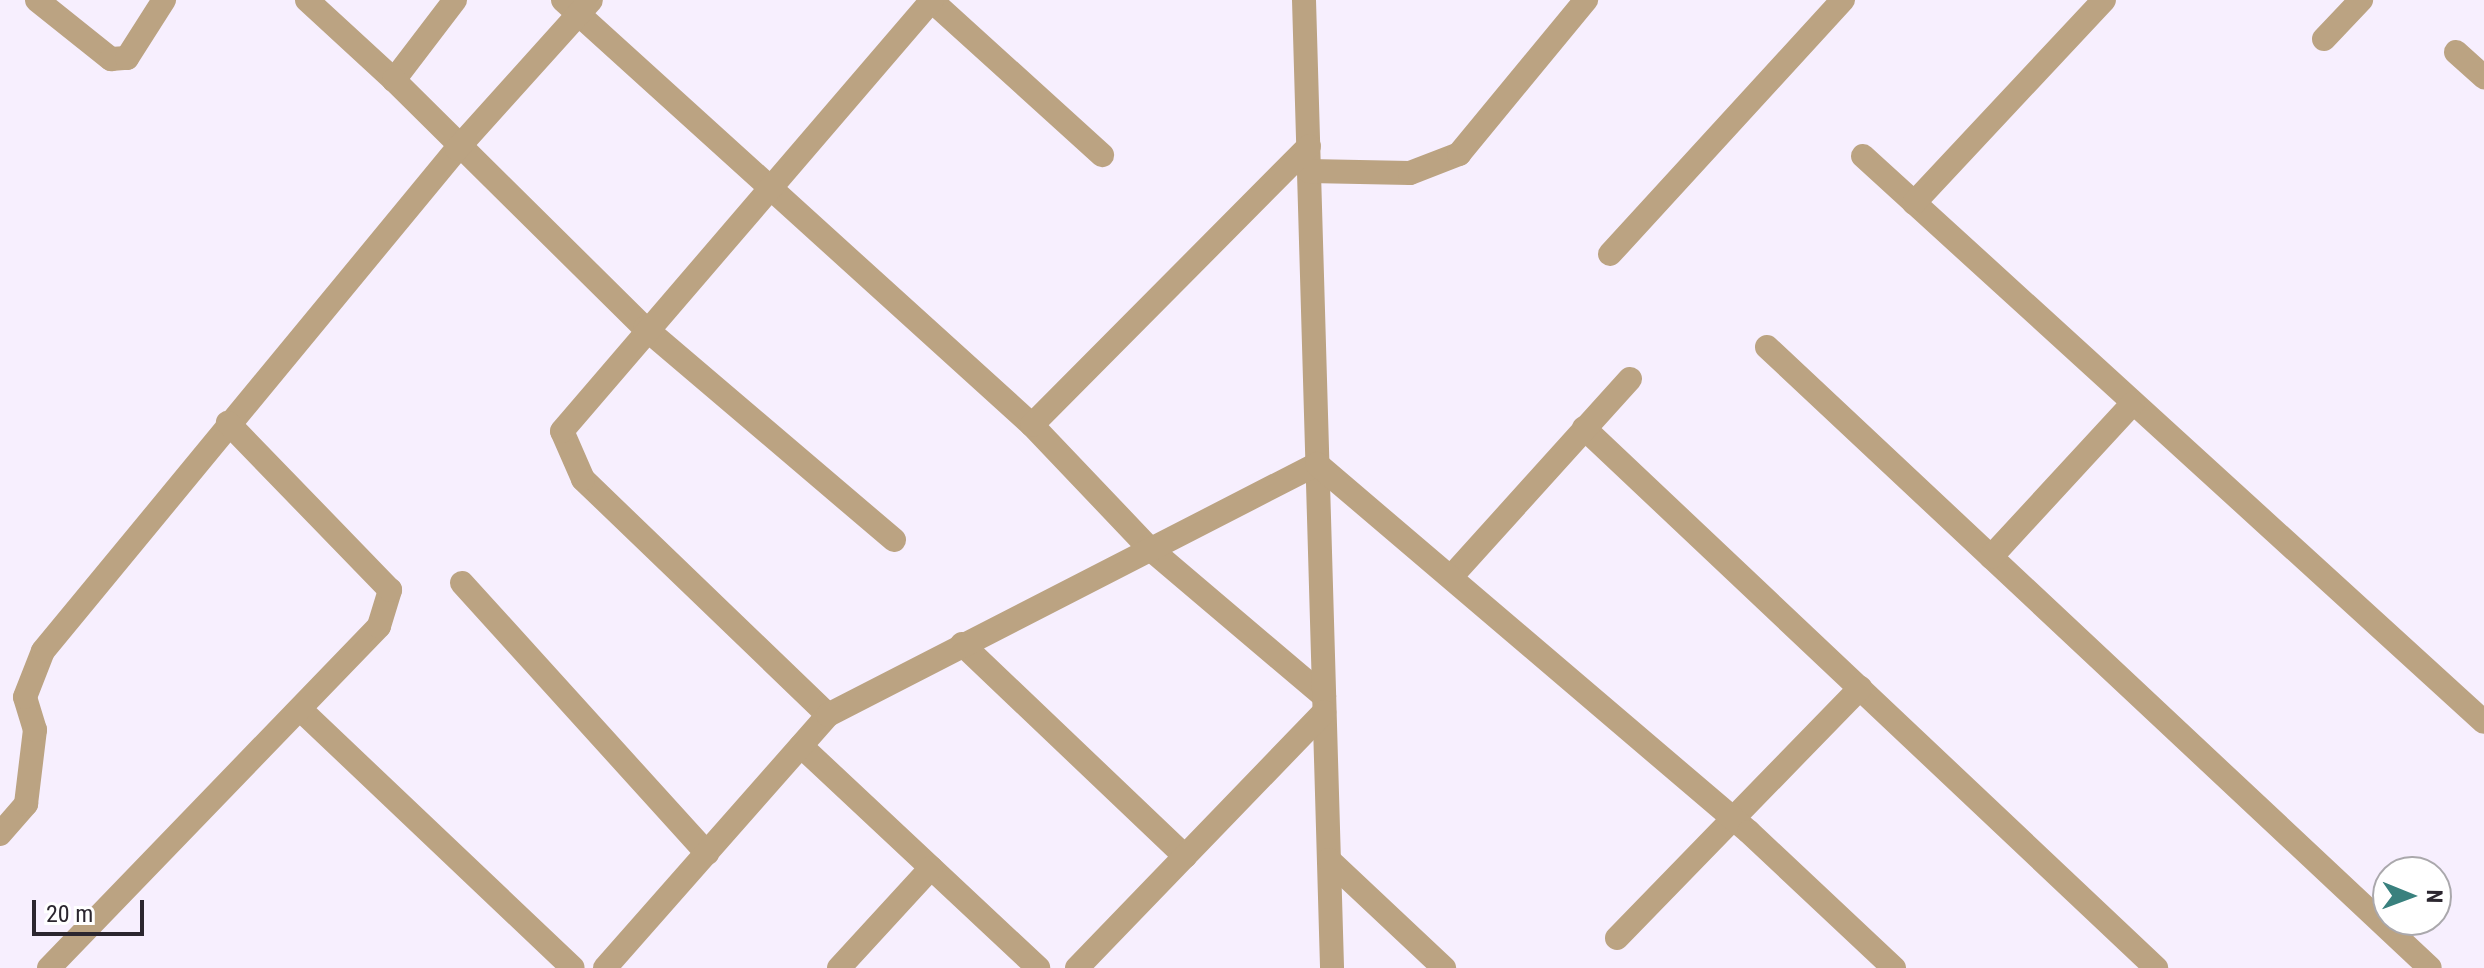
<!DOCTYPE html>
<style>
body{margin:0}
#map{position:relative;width:2484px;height:968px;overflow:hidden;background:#f7effe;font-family:"Roboto Condensed",sans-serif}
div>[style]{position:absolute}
.minor>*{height:24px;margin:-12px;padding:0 12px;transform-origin:12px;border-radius:12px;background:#bba382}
span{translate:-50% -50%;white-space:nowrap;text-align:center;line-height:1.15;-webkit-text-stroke:6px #fff;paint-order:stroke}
.north{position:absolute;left:2372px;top:856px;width:80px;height:80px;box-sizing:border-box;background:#fff;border:2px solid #aaa8ac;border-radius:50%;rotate:91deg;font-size:22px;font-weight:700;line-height:32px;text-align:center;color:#2b262f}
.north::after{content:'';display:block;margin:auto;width:28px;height:36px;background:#39817e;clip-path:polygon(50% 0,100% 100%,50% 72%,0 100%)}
.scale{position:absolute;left:32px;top:900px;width:112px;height:36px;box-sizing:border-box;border:4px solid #2b262f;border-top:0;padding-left:10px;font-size:24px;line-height:28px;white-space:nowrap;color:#2b262f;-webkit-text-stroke:6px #fff;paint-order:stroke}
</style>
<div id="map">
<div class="minor">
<div style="left:37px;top:0;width:95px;rotate:38.6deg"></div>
<div style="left:111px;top:59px;width:16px;rotate:-4deg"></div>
<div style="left:127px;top:58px;width:69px;rotate:-57.5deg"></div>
<div style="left:307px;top:0;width:118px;rotate:42.6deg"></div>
<div style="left:455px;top:0;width:101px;rotate:127.3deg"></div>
<div style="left:394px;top:80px;width:353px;rotate:44.7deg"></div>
<div style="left:645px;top:328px;width:327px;rotate:40.4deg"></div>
<div style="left:563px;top:0;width:633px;rotate:42.18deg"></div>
<div style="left:1032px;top:425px;width:168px;rotate:46.4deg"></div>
<div style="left:1148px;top:547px;width:231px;rotate:40.3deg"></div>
<div style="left:931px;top:0;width:231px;rotate:42.2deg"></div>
<div style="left:1304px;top:0;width:968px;rotate:88.34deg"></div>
<div style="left:2324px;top:39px;width:54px;rotate:-46.5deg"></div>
<div style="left:2456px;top:52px;width:38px;rotate:42deg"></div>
<div style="left:1863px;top:156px;width:840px;rotate:42.35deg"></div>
<div style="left:1309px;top:171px;width:101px;rotate:1.1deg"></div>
<div style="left:1410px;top:173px;width:53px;rotate:-21.2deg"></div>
<div style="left:1459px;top:154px;width:200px;rotate:-50.5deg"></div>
<div style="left:1914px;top:203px;width:278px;rotate:-46.9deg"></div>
<div style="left:1610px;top:254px;width:345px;rotate:-47.5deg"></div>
<div style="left:1767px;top:347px;width:908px;rotate:43.13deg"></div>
<div style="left:1032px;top:425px;width:393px;rotate:-45.2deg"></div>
<div style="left:1584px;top:428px;width:787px;rotate:43.35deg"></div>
<div style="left:1991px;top:557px;width:209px;rotate:-47.3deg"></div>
<div style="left:1451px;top:577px;width:267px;rotate:-47.9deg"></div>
<div style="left:462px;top:583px;width:365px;rotate:47.8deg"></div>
<div style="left:962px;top:644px;width:308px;rotate:43.6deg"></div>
<div style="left:302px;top:711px;width:373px;rotate:43.5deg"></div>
<div style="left:828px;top:715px;width:340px;rotate:-136.1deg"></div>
<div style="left:583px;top:479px;width:52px;rotate:-113.6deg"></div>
<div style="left:562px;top:431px;width:568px;rotate:-49.35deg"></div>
<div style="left:801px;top:746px;width:325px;rotate:43.1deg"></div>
<div style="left:0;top:834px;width:40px;rotate:-49deg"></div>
<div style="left:26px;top:804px;width:75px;rotate:-83.1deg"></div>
<div style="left:35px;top:730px;width:34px;rotate:-107deg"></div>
<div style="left:25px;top:697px;width:49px;rotate:-68.6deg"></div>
<div style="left:43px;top:651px;width:651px;rotate:-50.49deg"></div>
<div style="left:457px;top:149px;width:200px;rotate:-48deg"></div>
<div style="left:1329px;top:860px;width:158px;rotate:43.2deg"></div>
<div style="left:1617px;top:938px;width:349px;rotate:-45.8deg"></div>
<div style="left:49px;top:968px;width:475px;rotate:-46deg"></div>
<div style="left:379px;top:626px;width:38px;rotate:-73deg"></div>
<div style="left:390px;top:590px;width:233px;rotate:-134.1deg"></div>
<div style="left:605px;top:968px;width:337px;rotate:-48.6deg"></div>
<div style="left:828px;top:715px;width:550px;rotate:-27.17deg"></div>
<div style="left:1317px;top:464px;width:567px;rotate:40.43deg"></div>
<div style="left:1749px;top:832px;width:199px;rotate:43.2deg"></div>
<div style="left:839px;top:968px;width:136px;rotate:-47.4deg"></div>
<div style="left:1077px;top:968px;width:356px;rotate:-46deg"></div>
</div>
<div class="north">N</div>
<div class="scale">20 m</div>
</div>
